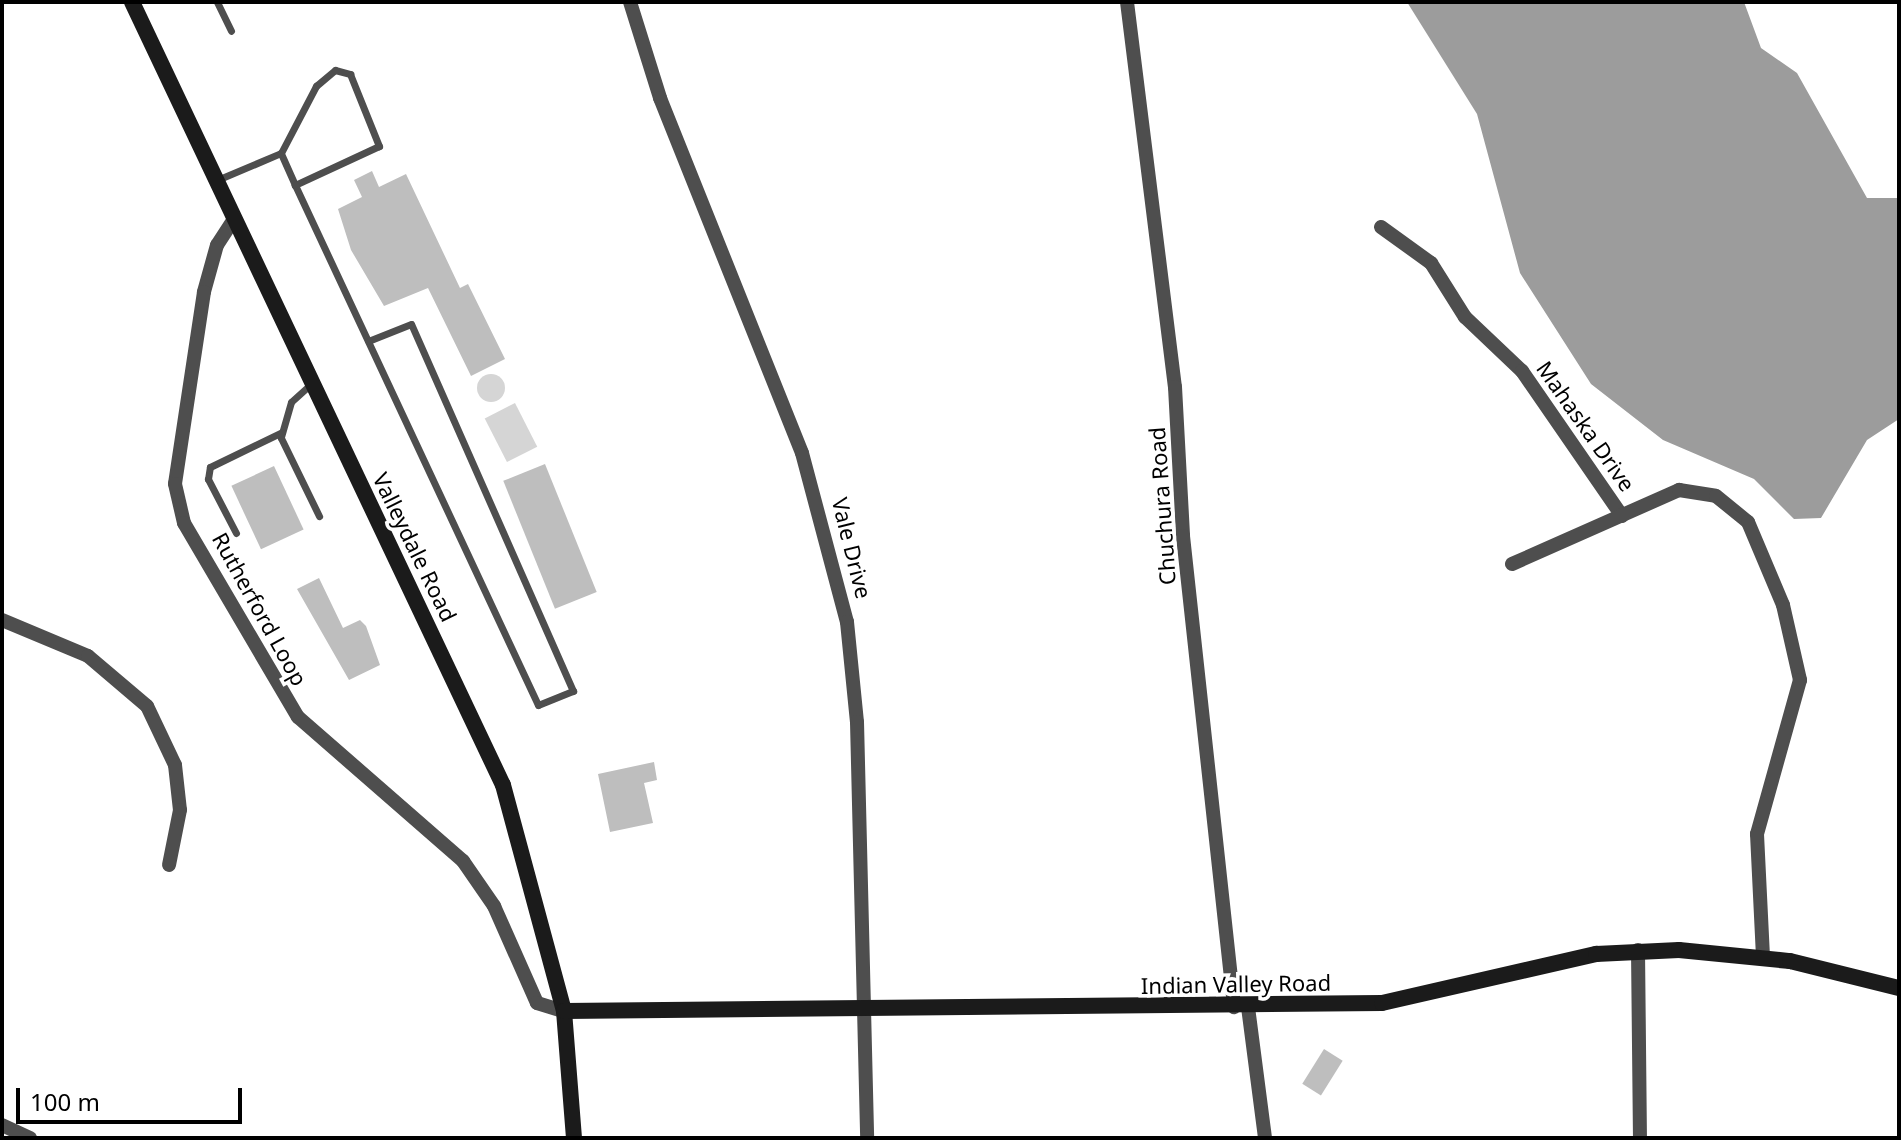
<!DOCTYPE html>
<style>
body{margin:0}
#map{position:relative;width:1901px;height:1140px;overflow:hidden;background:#fff;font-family:"Noto Sans",sans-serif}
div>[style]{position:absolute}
.green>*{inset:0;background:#d5d5d5;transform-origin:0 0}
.round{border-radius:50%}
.water>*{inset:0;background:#9c9c9c}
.building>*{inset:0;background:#bebebe;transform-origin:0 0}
.lane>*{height:7px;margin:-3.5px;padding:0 3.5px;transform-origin:3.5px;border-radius:3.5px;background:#4e4e4e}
.street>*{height:14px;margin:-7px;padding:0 7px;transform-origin:7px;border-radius:7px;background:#4e4e4e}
.secondary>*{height:16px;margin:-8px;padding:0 8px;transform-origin:8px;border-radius:8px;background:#1b1b1b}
span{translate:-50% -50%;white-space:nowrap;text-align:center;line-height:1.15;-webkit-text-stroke:7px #fff;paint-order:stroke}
.street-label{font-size:22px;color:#000}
.frame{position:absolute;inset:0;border:4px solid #000;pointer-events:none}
.scale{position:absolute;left:16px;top:1088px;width:226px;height:36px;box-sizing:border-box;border:4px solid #000;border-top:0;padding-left:10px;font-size:24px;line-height:28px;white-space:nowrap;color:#000;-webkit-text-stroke:6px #fff;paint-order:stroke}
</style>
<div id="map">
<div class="green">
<div class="round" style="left:477px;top:374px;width:28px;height:28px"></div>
<div style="left:515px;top:403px;width:49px;height:34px;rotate:63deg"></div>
</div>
<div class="water">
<div style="clip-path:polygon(1407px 2px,1744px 2px,1761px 48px,1797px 73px,1867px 198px,1899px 198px,1899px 419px,1867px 440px,1821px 518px,1794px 519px,1754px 479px,1663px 440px,1591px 384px,1520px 273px,1477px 114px)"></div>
</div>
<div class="building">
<div style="clip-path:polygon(372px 171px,379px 187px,406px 174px,460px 288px,468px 284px,505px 359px,471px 376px,428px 288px,384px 306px,351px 250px,338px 209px,362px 197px,354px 180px)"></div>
<div style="left:545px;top:464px;width:138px;height:45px;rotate:68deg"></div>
<div style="left:274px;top:466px;width:70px;height:47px;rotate:65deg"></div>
<div style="clip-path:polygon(319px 578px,343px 628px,360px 620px,366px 626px,380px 665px,349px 680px,297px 589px)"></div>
<div style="clip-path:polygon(654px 762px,657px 780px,644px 783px,653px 823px,610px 832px,598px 774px)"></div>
<div style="left:1324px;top:1049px;width:22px;height:41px;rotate:32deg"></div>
</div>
<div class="lane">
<div style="left:217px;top:2px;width:32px;rotate:64deg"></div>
<div style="left:217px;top:180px;width:69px;rotate:-22.9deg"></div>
<div style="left:281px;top:153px;width:76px;rotate:-62.4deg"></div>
<div style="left:316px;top:86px;width:25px;rotate:-40deg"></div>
<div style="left:335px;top:70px;width:16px;rotate:15deg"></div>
<div style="left:350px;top:74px;width:78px;rotate:68.1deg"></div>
<div style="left:379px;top:146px;width:93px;rotate:155.1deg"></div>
<div style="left:295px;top:185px;width:35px;rotate:-114deg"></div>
<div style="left:295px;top:185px;width:574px;rotate:64.95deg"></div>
<div style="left:538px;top:705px;width:38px;rotate:-22deg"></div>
<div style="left:573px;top:691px;width:401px;rotate:-113.8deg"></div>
<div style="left:411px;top:324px;width:46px;rotate:158.4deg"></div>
<div style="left:312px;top:383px;width:28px;rotate:138deg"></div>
<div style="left:291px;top:402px;width:37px;rotate:106deg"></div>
<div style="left:281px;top:438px;width:87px;rotate:64deg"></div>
<div style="left:236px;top:533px;width:61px;rotate:-117.4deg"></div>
<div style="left:208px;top:479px;width:12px;rotate:-81deg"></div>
<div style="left:210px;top:467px;width:80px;rotate:-25.9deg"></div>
</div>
<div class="street">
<div style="left:630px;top:2px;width:101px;rotate:72.6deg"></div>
<div style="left:660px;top:98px;width:382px;rotate:68.2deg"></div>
<div style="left:802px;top:453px;width:175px;rotate:75.1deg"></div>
<div style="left:847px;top:622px;width:100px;rotate:84.3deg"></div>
<div style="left:857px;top:722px;width:416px;rotate:88.6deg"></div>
<div style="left:1127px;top:2px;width:388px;rotate:82.9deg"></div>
<div style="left:1175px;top:387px;width:149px;rotate:86.9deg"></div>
<div style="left:1183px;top:536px;width:474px;rotate:83.8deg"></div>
<div style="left:234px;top:219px;width:31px;rotate:123deg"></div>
<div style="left:217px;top:245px;width:49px;rotate:105.5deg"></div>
<div style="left:204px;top:292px;width:194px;rotate:98.6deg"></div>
<div style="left:175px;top:484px;width:40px;rotate:77deg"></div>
<div style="left:184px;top:523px;width:225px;rotate:59.6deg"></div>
<div style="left:298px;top:717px;width:219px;rotate:41.1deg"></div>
<div style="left:463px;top:861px;width:55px;rotate:55.4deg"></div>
<div style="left:494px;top:906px;width:106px;rotate:66.1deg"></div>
<div style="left:537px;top:1003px;width:28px;rotate:17deg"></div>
<div style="left:1381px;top:227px;width:62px;rotate:35.8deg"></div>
<div style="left:1431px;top:263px;width:64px;rotate:57.8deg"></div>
<div style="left:1465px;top:317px;width:79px;rotate:43.5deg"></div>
<div style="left:1522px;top:371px;width:176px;rotate:55.4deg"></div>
<div style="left:1512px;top:564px;width:183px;rotate:-23.9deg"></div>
<div style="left:1679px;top:490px;width:37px;rotate:9deg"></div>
<div style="left:1716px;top:496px;width:41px;rotate:39.1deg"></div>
<div style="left:1748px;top:522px;width:90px;rotate:67.1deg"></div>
<div style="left:1783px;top:605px;width:77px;rotate:77.2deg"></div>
<div style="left:1800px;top:680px;width:160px;rotate:105.6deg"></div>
<div style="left:1757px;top:834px;width:123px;rotate:87.2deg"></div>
<div style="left:2px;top:620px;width:93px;rotate:22.7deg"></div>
<div style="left:88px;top:656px;width:77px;rotate:40.3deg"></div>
<div style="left:147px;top:706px;width:65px;rotate:64.6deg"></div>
<div style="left:175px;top:765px;width:45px;rotate:83.7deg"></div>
<div style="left:180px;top:810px;width:56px;rotate:101.3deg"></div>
<div style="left:1638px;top:950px;width:188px;rotate:89.4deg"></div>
<div style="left:1248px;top:1007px;width:132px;rotate:82.6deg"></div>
<div style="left:2px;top:1125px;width:31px;rotate:25deg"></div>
</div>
<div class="secondary">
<div style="left:132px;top:2px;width:866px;rotate:64.65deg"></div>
<div style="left:503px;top:785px;width:234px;rotate:74.9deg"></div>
<div style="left:564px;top:1011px;width:127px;rotate:85.5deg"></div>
<div style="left:564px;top:1011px;width:818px;rotate:-0.56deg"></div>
<div style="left:1382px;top:1003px;width:220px;rotate:-12.9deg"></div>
<div style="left:1596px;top:954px;width:83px;rotate:-2.8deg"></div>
<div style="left:1679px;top:950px;width:112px;rotate:5.7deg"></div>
<div style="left:1790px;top:961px;width:112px;rotate:13.9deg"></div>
</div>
<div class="street-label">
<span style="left:1586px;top:426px;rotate:55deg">Mahaska Drive</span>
<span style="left:1162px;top:506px;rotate:-94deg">Chuchura Road</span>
<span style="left:415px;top:547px;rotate:64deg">Valleydale Road</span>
<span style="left:852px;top:548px;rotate:76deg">Vale Drive</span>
<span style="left:260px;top:609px;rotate:61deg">Rutherford Loop</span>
<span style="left:1236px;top:984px;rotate:-1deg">Indian Valley Road</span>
</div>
<div class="frame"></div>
<div class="scale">100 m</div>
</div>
